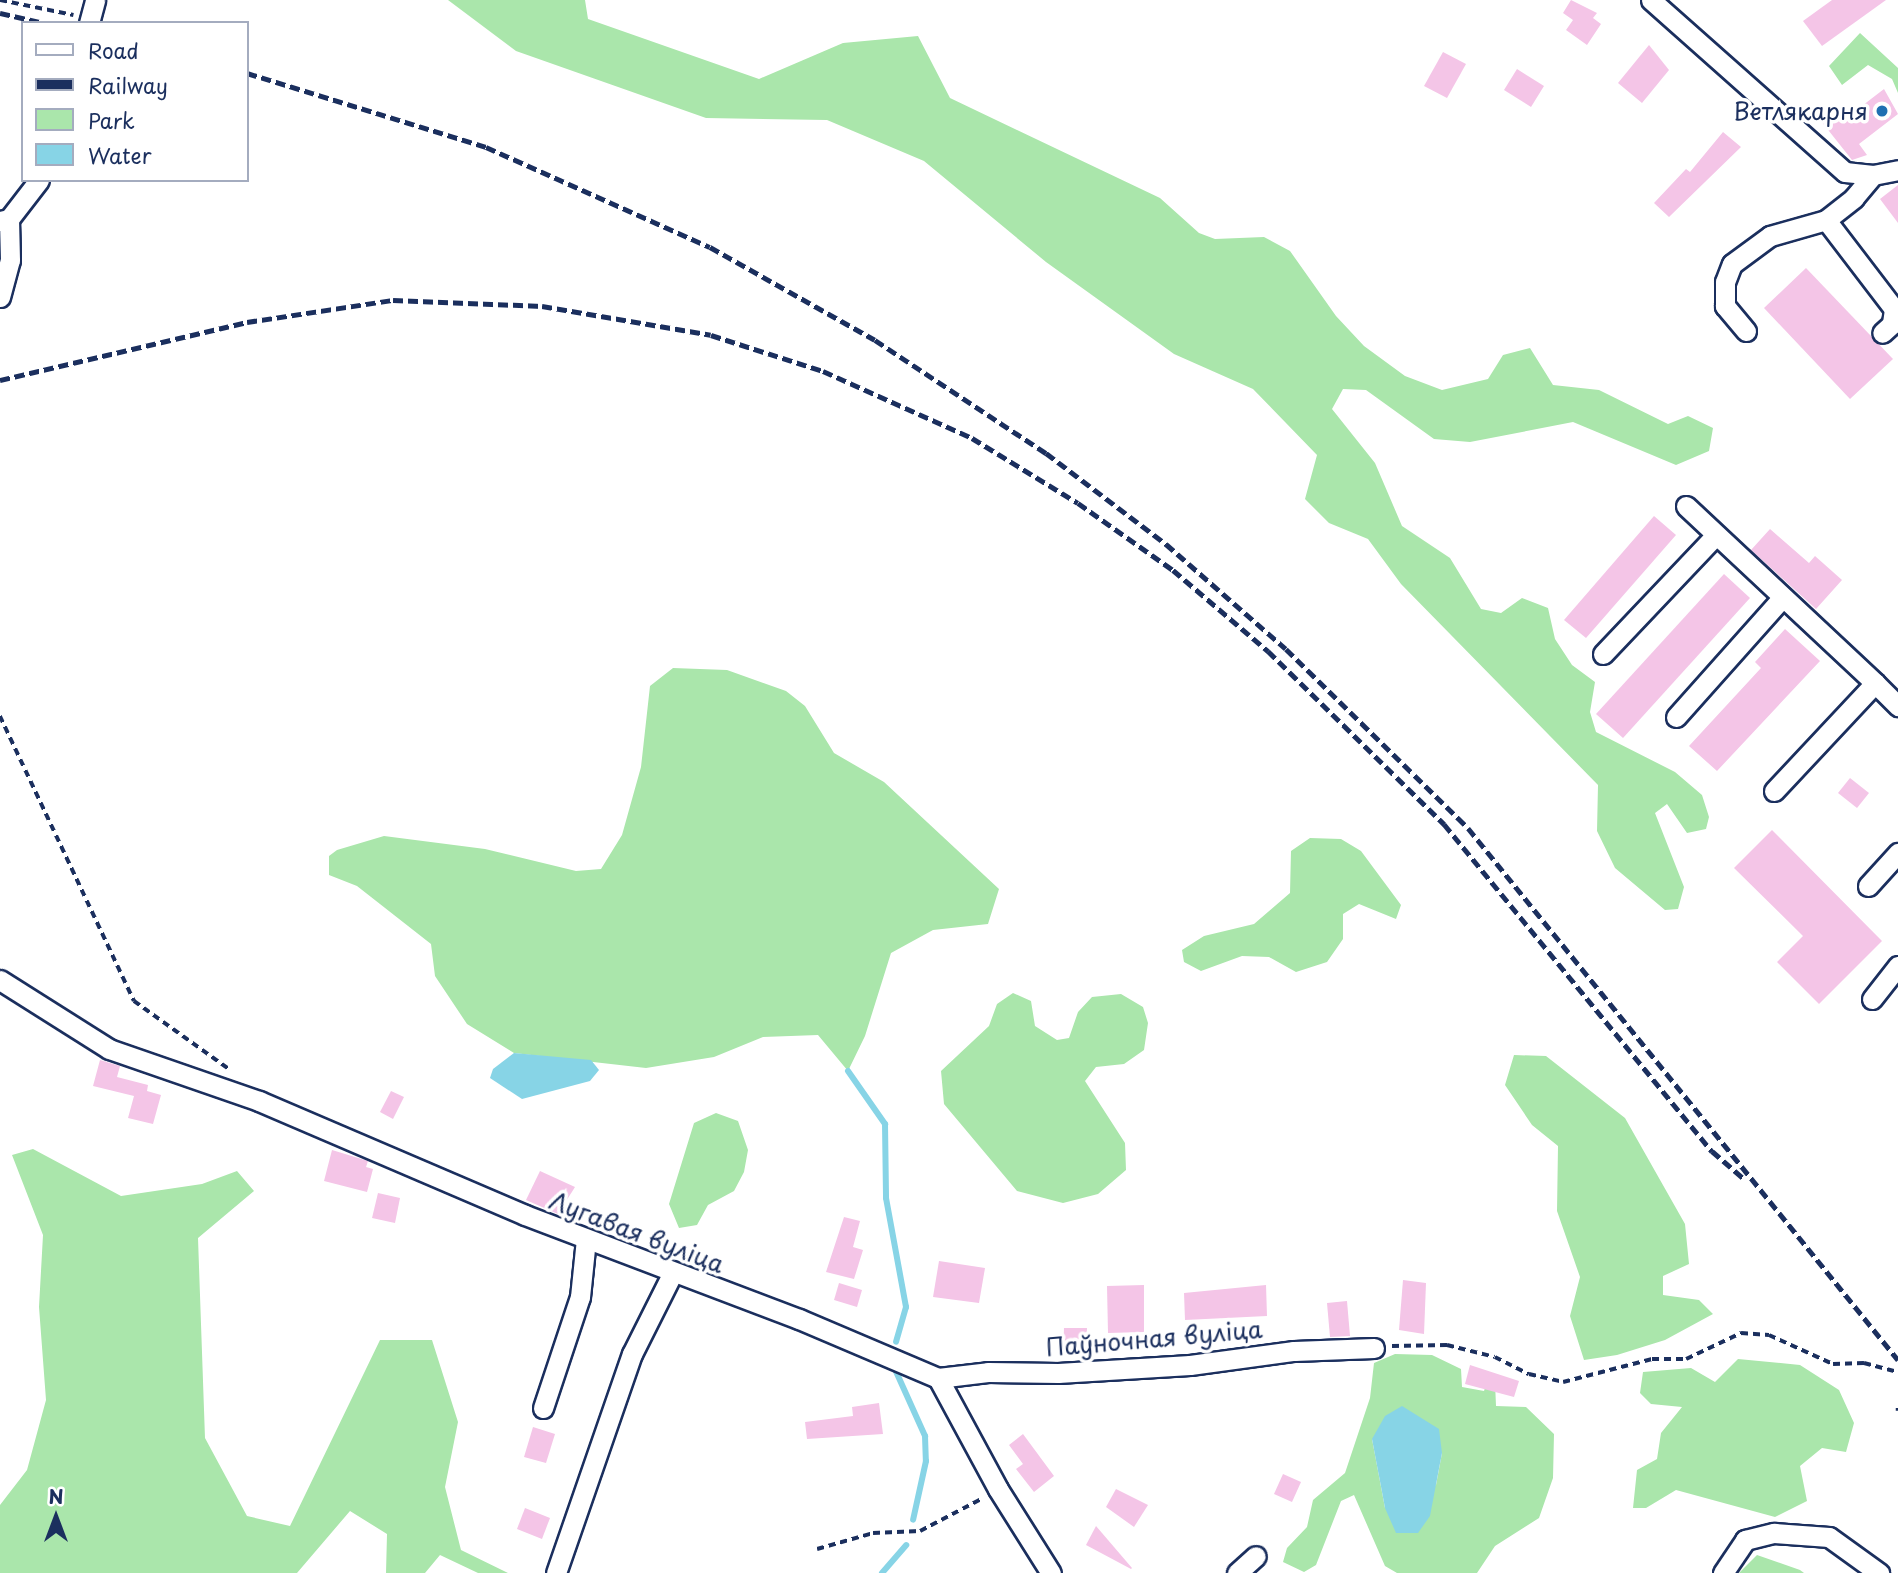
<!DOCTYPE html>
<html>
<head>
<meta charset="utf-8">
<style>
	body { margin:0 }
	#map { position:relative; width:1898px; height:1573px; overflow:hidden; background:#fff; font-family:"Playpen Sans",sans-serif }
	div>[style] { position:absolute }
	[style*='--x'] { left:calc(var(--x)*1px); top:calc(var(--y)*1px); width:calc(var(--w)*1px); rotate:calc(var(--a)*1deg) }
	.green>* { inset:0; background:#aae6ab }
	.water>* { inset:0; background:#87d4e6 }
	.stream>* { height:6px; margin:-3px; padding:0 3px; transform-origin:3px; border-radius:3px; background:#87d4e6 }
	.building>* { inset:0; background:#f4c5e7 }
	.path>* { height:3.5px; margin-top:-1.75px; transform-origin:0; background:repeating-linear-gradient(90deg,#1b2f5e 0 7px,transparent 0 12px) }
	.roads { filter:drop-shadow(2px 0 #1b2f5e) drop-shadow(-2px 0 #1b2f5e) drop-shadow(0 2px #1b2f5e) drop-shadow(0 -2px #1b2f5e) }
	.minor>* { height:19px; margin:-9.5px; padding:0 9.5px; transform-origin:9.5px; border-radius:9.5px; background:#fff }
	.rail>* { height:5px; margin-top:-2.5px; transform-origin:0; background:repeating-linear-gradient(90deg,#1b2f5e 0 10px,transparent 0 15px) }
	.dots>* { width:19px; height:19px; translate:-50% -50%; box-sizing:border-box; border:4px solid #fff; border-radius:50% }
	span { translate:-50% -50%; white-space:nowrap; text-align:center; line-height:1.15; -webkit-text-stroke:7px #fff; paint-order:stroke }
	.poi-label { font-size:24px; color:#1b2f5e }
	.right { translate:-100% -50%; text-align:right }
	.street-label { font-size:24px; color:#1b2f5e }
	.legend { position:absolute; left:21px; top:21px; width:228px; height:161px; box-sizing:border-box; background:#fff; border:2px solid #a4acbf; margin:0; padding:9px 12px; list-style:none; font-size:21px; color:#1b2f5e }
	.legend li { display:flex; align-items:center; gap:14px; height:35px }
	.legend b { width:35px; border:2px solid #a4acbf }
	.north { position:absolute; left:21px; top:1482px; width:70px; height:70px; -webkit-text-stroke:5px #fff; paint-order:stroke; rotate:0deg; font-size:19px; font-weight:700; line-height:28px; text-align:center; color:#1b2f5e }
	.north::after { content:''; display:block; margin:auto; width:24px; height:32px; background:#1b2f5e; clip-path:polygon(50% 0,100% 100%,50% 72%,0 100%) }
</style>
</head>
<body>
<div id="map">
	<div class="green">
		<div style="clip-path:polygon(448px 0,585px 0,588px 19px,759px 79px,843px 43px,918px 36px,950px 98px,1160px 198px,1199px 233px,1215px 239px,1264px 237px,1290px 251px,1336px 316px,1364px 346px,1405px 376px,1442px 390px,1488px 379px,1503px 355px,1530px 348px,1553px 385px,1599px 390px,1668px 424px,1688px 416px,1713px 428px,1709px 451px,1676px 465px,1573px 422px,1470px 442px,1434px 439px,1366px 390px,1343px 389px,1332px 409px,1375px 463px,1402px 526px,1450px 558px,1481px 609px,1501px 613px,1522px 598px,1548px 608px,1555px 639px,1572px 665px,1595px 682px,1590px 712px,1596px 732px,1675px 772px,1702px 795px,1709px 817px,1706px 829px,1687px 833px,1667px 804px,1655px 813px,1684px 887px,1678px 909px,1665px 910px,1615px 868px,1597px 831px,1598px 785px,1401px 584px,1368px 539px,1329px 523px,1305px 499px,1317px 455px,1253px 389px,1174px 354px,1046px 262px,924px 161px,827px 120px,706px 118px,516px 51px)"></div>
		<div style="clip-path:polygon(1860px 33px,1898px 68px,1898px 93px,1892px 79px,1868px 65px,1842px 85px,1829px 66px)"></div>
		<div style="clip-path:polygon(673px 668px,727px 670px,786px 691px,805px 706px,834px 753px,884px 782px,999px 889px,988px 924px,933px 930px,891px 953px,865px 1036px,848px 1071px,818px 1035px,763px 1037px,714px 1057px,646px 1068px,514px 1053px,467px 1024px,435px 976px,431px 944px,357px 886px,329px 875px,329px 856px,337px 850px,384px 836px,485px 849px,576px 871px,601px 869px,622px 835px,641px 767px,650px 686px)"></div>
		<div style="clip-path:polygon(1310px 838px,1341px 839px,1361px 851px,1401px 905px,1396px 919px,1359px 904px,1343px 914px,1343px 939px,1327px 962px,1296px 972px,1269px 957px,1242px 956px,1201px 971px,1184px 962px,1182px 950px,1204px 936px,1254px 924px,1290px 893px,1291px 851px)"></div>
		<div style="clip-path:polygon(1013px 993px,1031px 1001px,1035px 1026px,1057px 1040px,1069px 1038px,1078px 1012px,1092px 997px,1121px 994px,1143px 1007px,1148px 1023px,1144px 1050px,1124px 1064px,1096px 1067px,1085px 1081px,1125px 1143px,1126px 1170px,1098px 1194px,1063px 1203px,1017px 1191px,944px 1104px,941px 1071px,989px 1026px,997px 1004px)"></div>
		<div style="clip-path:polygon(1514px 1055px,1546px 1056px,1625px 1118px,1685px 1224px,1689px 1264px,1663px 1276px,1663px 1295px,1699px 1300px,1713px 1314px,1665px 1340px,1617px 1355px,1584px 1360px,1570px 1316px,1580px 1277px,1557px 1211px,1558px 1146px,1532px 1125px,1505px 1085px)"></div>
		<div style="clip-path:polygon(716px 1113px,738px 1121px,748px 1150px,744px 1172px,734px 1191px,708px 1205px,697px 1225px,679px 1228px,669px 1204px,694px 1123px)"></div>
		<div style="clip-path:polygon(33px 1149px,121px 1196px,202px 1184px,237px 1171px,254px 1191px,198px 1238px,205px 1438px,247px 1516px,290px 1526px,380px 1340px,432px 1340px,458px 1422px,445px 1487px,461px 1550px,508px 1573px,478px 1573px,440px 1555px,425px 1573px,386px 1573px,387px 1534px,350px 1511px,297px 1573px,0 1573px,0 1505px,27px 1470px,46px 1400px,39px 1307px,43px 1235px,12px 1155px)"></div>
		<div style="clip-path:polygon(evenodd,1395px 1354px,1432px 1355px,1461px 1369px,1462px 1387px,1484px 1391px,1487px 1382px,1495px 1382px,1496px 1406px,1526px 1407px,1554px 1434px,1553px 1478px,1539px 1518px,1495px 1546px,1477px 1573px,1397px 1573px,1385px 1566px,1354px 1495px,1341px 1501px,1316px 1565px,1304px 1572px,1283px 1562px,1287px 1548px,1307px 1527px,1313px 1500px,1345px 1473px,1370px 1398px,1374px 1363px,1395px 1354px,1372px 1439px,1442px 1453px,1436px 1485px,1385px 1508px,1372px 1439px)"></div>
		<div style="clip-path:polygon(1738px 1359px,1800px 1365px,1839px 1390px,1854px 1423px,1846px 1452px,1822px 1448px,1800px 1466px,1807px 1501px,1775px 1517px,1676px 1490px,1646px 1508px,1633px 1508px,1637px 1470px,1657px 1459px,1661px 1433px,1682px 1407px,1651px 1404px,1640px 1393px,1643px 1372px,1691px 1368px,1715px 1382px)"></div>
		<div style="clip-path:polygon(1757px 1555px,1800px 1570px,1804px 1573px,1739px 1573px)"></div>
	</div>
	<div class="water">
		<div style="clip-path:polygon(514px 1053px,591px 1060px,599px 1070px,590px 1081px,522px 1099px,490px 1078px,493px 1069px)"></div>
		<div style="clip-path:polygon(1402px 1406px,1439px 1429px,1442px 1453px,1430px 1516px,1418px 1533px,1396px 1533px,1385px 1508px,1372px 1439px,1385px 1416px)"></div>
	</div>
	<div class="stream">
		<div style="--x:848;--y:1071;--w:65;--a:55.1"></div>
		<div style="--x:885;--y:1124;--w:74;--a:89.2"></div>
		<div style="--x:886;--y:1198;--w:111;--a:79.6"></div>
		<div style="--x:906;--y:1307;--w:36;--a:106"></div>
		<div style="--x:894;--y:1367;--w:76;--a:65.8"></div>
		<div style="--x:925;--y:1436;--w:25;--a:88"></div>
		<div style="--x:926;--y:1461;--w:60;--a:102.4"></div>
		<div style="--x:882;--y:1573;--w:37;--a:-49"></div>
	</div>
	<div class="building">
		<div style="clip-path:polygon(1571px 0,1597px 13px,1593px 18px,1601px 24px,1587px 45px,1566px 30px,1573px 20px,1563px 13px)"></div>
		<div style="clip-path:polygon(1832px 0,1886px 0,1822px 46px,1803px 21px)"></div>
		<div style="clip-path:polygon(1649px 45px,1669px 70px,1642px 103px,1618px 83px)"></div>
		<div style="clip-path:polygon(1443px 52px,1466px 64px,1447px 98px,1424px 86px)"></div>
		<div style="clip-path:polygon(1517px 69px,1544px 86px,1531px 107px,1504px 90px)"></div>
		<div style="clip-path:polygon(1884px 89px,1898px 114px,1859px 144px,1867px 155px,1852px 160px,1821px 121px,1833px 111px,1841px 122px)"></div>
		<div style="clip-path:polygon(1723px 132px,1741px 147px,1669px 217px,1654px 203px,1686px 169px,1690px 172px)"></div>
		<div style="clip-path:polygon(1898px 185px,1898px 223px,1880px 199px)"></div>
		<div style="clip-path:polygon(1806px 268px,1893px 359px,1850px 399px,1764px 308px)"></div>
		<div style="clip-path:polygon(1654px 516px,1676px 535px,1586px 638px,1564px 620px)"></div>
		<div style="clip-path:polygon(1770px 529px,1809px 563px,1815px 556px,1842px 580px,1816px 609px,1751px 550px)"></div>
		<div style="clip-path:polygon(1724px 574px,1750px 598px,1623px 738px,1596px 714px)"></div>
		<div style="clip-path:polygon(1785px 629px,1820px 661px,1717px 771px,1689px 746px,1761px 668px,1755px 662px)"></div>
		<div style="clip-path:polygon(1850px 778px,1869px 793px,1857px 808px,1838px 793px)"></div>
		<div style="clip-path:polygon(1772px 830px,1882px 941px,1819px 1004px,1777px 962px,1803px 936px,1734px 868px)"></div>
		<div style="clip-path:polygon(100px 1060px,120px 1066px,117px 1077px,148px 1085px,147px 1091px,161px 1095px,153px 1124px,128px 1118px,134px 1096px,93px 1086px)"></div>
		<div style="clip-path:polygon(391px 1091px,404px 1097px,393px 1119px,380px 1112px)"></div>
		<div style="clip-path:polygon(332px 1150px,368px 1161px,366px 1167px,373px 1169px,367px 1192px,324px 1181px)"></div>
		<div style="clip-path:polygon(540px 1171px,575px 1187px,558px 1214px,526px 1200px)"></div>
		<div style="clip-path:polygon(378px 1193px,400px 1198px,395px 1223px,372px 1218px)"></div>
		<div style="clip-path:polygon(844px 1217px,860px 1221px,853px 1247px,863px 1250px,854px 1279px,826px 1272px)"></div>
		<div style="clip-path:polygon(939px 1261px,985px 1268px,979px 1303px,933px 1297px)"></div>
		<div style="clip-path:polygon(1403px 1280px,1426px 1283px,1424px 1334px,1399px 1330px)"></div>
		<div style="clip-path:polygon(839px 1283px,862px 1290px,857px 1307px,834px 1300px)"></div>
		<div style="clip-path:polygon(1144px 1285px,1144px 1332px,1108px 1333px,1107px 1286px)"></div>
		<div style="clip-path:polygon(1266px 1285px,1267px 1316px,1185px 1320px,1184px 1293px)"></div>
		<div style="clip-path:polygon(1347px 1301px,1350px 1336px,1330px 1337px,1327px 1303px)"></div>
		<div style="clip-path:polygon(1064px 1328px,1087px 1328px,1086px 1354px,1063px 1354px)"></div>
		<div style="clip-path:polygon(1470px 1365px,1519px 1381px,1514px 1397px,1465px 1384px)"></div>
		<div style="clip-path:polygon(879px 1403px,883px 1434px,807px 1439px,805px 1422px,853px 1416px,852px 1407px)"></div>
		<div style="clip-path:polygon(533px 1427px,555px 1434px,546px 1463px,524px 1457px)"></div>
		<div style="clip-path:polygon(1023px 1434px,1054px 1476px,1034px 1492px,1016px 1469px,1023px 1464px,1009px 1445px)"></div>
		<div style="clip-path:polygon(1283px 1474px,1301px 1482px,1292px 1502px,1274px 1494px)"></div>
		<div style="clip-path:polygon(1116px 1489px,1148px 1505px,1134px 1527px,1106px 1507px)"></div>
		<div style="clip-path:polygon(525px 1508px,550px 1518px,542px 1539px,517px 1529px)"></div>
		<div style="clip-path:polygon(1096px 1526px,1132px 1568px,1131px 1569px,1086px 1545px)"></div>
	</div>
	<div class="path">
		<div style="--x:0;--y:0;--w:75;--a:11.6"></div>
		<div style="--x:0;--y:716;--w:315;--a:64.8"></div>
		<div style="--x:134;--y:1001;--w:117;--a:35.6"></div>
		<div style="--x:1392;--y:1346;--w:55;--a:-1"></div>
		<div style="--x:1447;--y:1345;--w:49;--a:14"></div>
		<div style="--x:1495;--y:1357;--w:38;--a:27"></div>
		<div style="--x:1529;--y:1374;--w:35;--a:13"></div>
		<div style="--x:1563;--y:1382;--w:92;--a:-14.5"></div>
		<div style="--x:1652;--y:1359;--w:34;--a:0"></div>
		<div style="--x:1686;--y:1359;--w:61;--a:-25.3"></div>
		<div style="--x:1741;--y:1333;--w:28;--a:4"></div>
		<div style="--x:1769;--y:1335;--w:70;--a:24.4"></div>
		<div style="--x:1833;--y:1364;--w:31;--a:-2"></div>
		<div style="--x:1864;--y:1363;--w:35;--a:15"></div>
		<div style="--x:1898;--y:1408;--w:3;--a:90"></div>
		<div style="--x:817;--y:1549;--w:58;--a:-15.9"></div>
		<div style="--x:873;--y:1533;--w:47;--a:-2.4"></div>
		<div style="--x:920;--y:1531;--w:69;--a:-27.7"></div>
	</div>
	<div class="roads">
		<div class="minor">
			<div style="--x:1651;--y:0;--w:259;--a:41.6"></div>
			<div style="--x:1845;--y:172;--w:28;--a:6"></div>
			<div style="--x:1873;--y:175;--w:25;--a:-11"></div>
			<div style="--x:89;--y:23;--w:24;--a:-75"></div>
			<div style="--x:1873;--y:175;--w:30;--a:130"></div>
			<div style="--x:1854;--y:198;--w:36;--a:142"></div>
			<div style="--x:1826;--y:220;--w:112;--a:52.6"></div>
			<div style="--x:1894;--y:309;--w:15;--a:98"></div>
			<div style="--x:1892;--y:324;--w:13;--a:138"></div>
			<div style="--x:0;--y:221;--w:9;--a:-13"></div>
			<div style="--x:9;--y:219;--w:49;--a:-52.4"></div>
			<div style="--x:0;--y:297;--w:38;--a:-75"></div>
			<div style="--x:10;--y:260;--w:41;--a:-91.4"></div>
			<div style="--x:1746;--y:331;--w:33;--a:-130"></div>
			<div style="--x:1725;--y:306;--w:24;--a:-90"></div>
			<div style="--x:1725;--y:282;--w:19;--a:-69"></div>
			<div style="--x:1732;--y:264;--w:47;--a:-36.4"></div>
			<div style="--x:1770;--y:236;--w:58;--a:-15.9"></div>
			<div style="--x:1686;--y:506;--w:259;--a:43.1"></div>
			<div style="--x:1603;--y:654;--w:164;--a:-46.5"></div>
			<div style="--x:1676;--y:717;--w:158;--a:-48.3"></div>
			<div style="--x:1774;--y:791;--w:148;--a:-46.9"></div>
			<div style="--x:1875;--y:683;--w:33;--a:45"></div>
			<div style="--x:1868;--y:886;--w:45;--a:-47.7"></div>
			<div style="--x:0;--y:980;--w:129;--a:32.3"></div>
			<div style="--x:109;--y:1049;--w:159;--a:19.1"></div>
			<div style="--x:259;--y:1101;--w:289;--a:23.2"></div>
			<div style="--x:525;--y:1215;--w:293;--a:20.8"></div>
			<div style="--x:799;--y:1319;--w:151;--a:23"></div>
			<div style="--x:938;--y:1378;--w:126;--a:61.6"></div>
			<div style="--x:998;--y:1489;--w:99;--a:57.8"></div>
			<div style="--x:1872;--y:999;--w:42;--a:-51.8"></div>
			<div style="--x:938;--y:1378;--w:50;--a:-6.8"></div>
			<div style="--x:988;--y:1372;--w:70;--a:0.8"></div>
			<div style="--x:1058;--y:1373;--w:132;--a:-3.5"></div>
			<div style="--x:1190;--y:1365;--w:105;--a:-7.7"></div>
			<div style="--x:1294;--y:1351;--w:80;--a:-2.1"></div>
			<div style="--x:543;--y:1408;--w:117;--a:-71.6"></div>
			<div style="--x:580;--y:1297;--w:58;--a:-84.1"></div>
			<div style="--x:556;--y:1573;--w:232;--a:-70.9"></div>
			<div style="--x:632;--y:1354;--w:89;--a:-63.4"></div>
			<div style="--x:1237;--y:1573;--w:25;--a:-42"></div>
			<div style="--x:1723;--y:1573;--w:40;--a:-56"></div>
			<div style="--x:1745;--y:1540;--w:30;--a:-14"></div>
			<div style="--x:1774;--y:1533;--w:55;--a:4.2"></div>
			<div style="--x:1829;--y:1537;--w:62;--a:35.8"></div>
		</div>
	</div>
	<div class="rail">
		<div style="--x:0;--y:13;--w:45;--a:12.8"></div>
		<div style="--x:247;--y:73;--w:250;--a:17.2"></div>
		<div style="--x:486;--y:147;--w:245;--a:24.1"></div>
		<div style="--x:710;--y:247;--w:189;--a:29.4"></div>
		<div style="--x:875;--y:340;--w:205;--a:33.5"></div>
		<div style="--x:1046;--y:453;--w:151;--a:37.2"></div>
		<div style="--x:1166;--y:544;--w:159;--a:41.2"></div>
		<div style="--x:1286;--y:649;--w:255;--a:44.5"></div>
		<div style="--x:1468;--y:828;--w:684;--a:51.05"></div>
		<div style="--x:0;--y:380;--w:254;--a:-13.2"></div>
		<div style="--x:247;--y:322;--w:148;--a:-8.6"></div>
		<div style="--x:393;--y:300;--w:149;--a:2.3"></div>
		<div style="--x:542;--y:306;--w:171;--a:9.7"></div>
		<div style="--x:711;--y:335;--w:118;--a:17.8"></div>
		<div style="--x:823;--y:371;--w:163;--a:24.2"></div>
		<div style="--x:972;--y:438;--w:124;--a:31.5"></div>
		<div style="--x:1078;--y:503;--w:116;--a:35.2"></div>
		<div style="--x:1173;--y:570;--w:125;--a:40.5"></div>
		<div style="--x:1268;--y:651;--w:247;--a:44.5"></div>
		<div style="--x:1444;--y:824;--w:423;--a:50.7"></div>
		<div style="--x:1712;--y:1151;--w:41;--a:41.1"></div>
	</div>
	<div class="dots">
		<div style="left:1882px;top:111px;background:#1f6fb2"></div>
	</div>
	<div class="poi-label">
		<span class="right" style="left:1868px;top:111px">Ветлякарня</span>
	</div>
	<div class="street-label">
		<span style="left:637px;top:1232px;rotate:21deg">Лугавая вуліца</span>
		<span style="left:1154px;top:1338px;rotate:-5deg">Паўночная вуліца</span>
	</div>
	<ul class="legend">
	<li><b style="height:9px;background:#fff"></b>Road</li>
	<li><b style="height:9px;background:#1b2f5e"></b>Railway</li>
	<li><b style="height:19px;background:#aae6ab"></b>Park</li>
	<li><b style="height:19px;background:#87d4e6"></b>Water</li>
	</ul>
	<div class="north">N</div>
</div>
</body>
</html>
